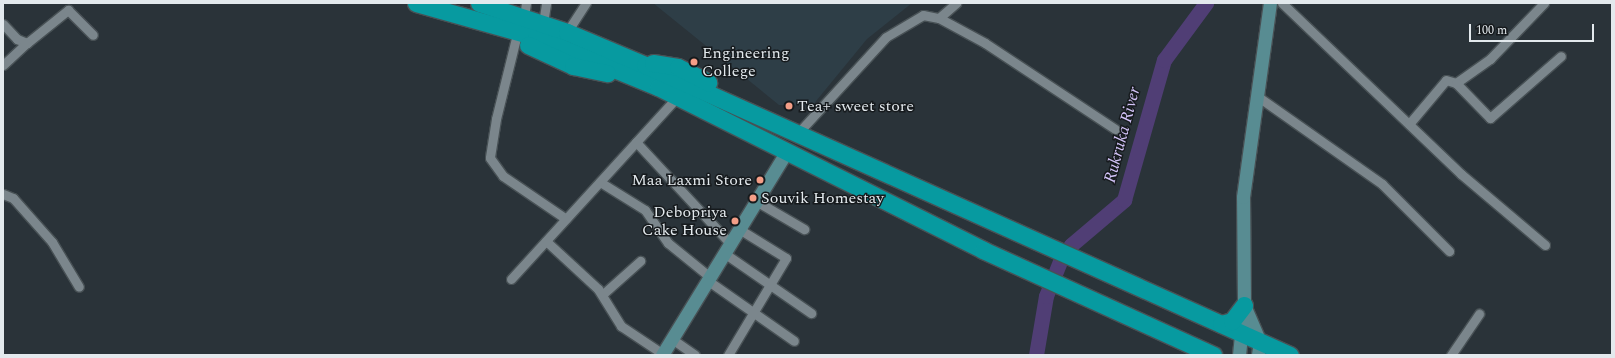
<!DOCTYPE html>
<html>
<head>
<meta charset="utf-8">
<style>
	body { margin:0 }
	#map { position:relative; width:1615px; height:358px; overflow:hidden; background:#2a3339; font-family:Spectral,serif }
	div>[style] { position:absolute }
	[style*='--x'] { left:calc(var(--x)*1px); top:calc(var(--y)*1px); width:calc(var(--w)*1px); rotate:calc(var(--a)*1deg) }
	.built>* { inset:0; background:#2e3e47 }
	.river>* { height:15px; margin:-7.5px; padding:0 7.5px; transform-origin:7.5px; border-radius:7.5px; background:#503e75 }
	.roads { filter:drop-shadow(1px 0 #485155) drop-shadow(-1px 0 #485155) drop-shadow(0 1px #485155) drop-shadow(0 -1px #485155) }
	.street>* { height:9px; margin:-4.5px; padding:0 4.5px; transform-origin:4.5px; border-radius:4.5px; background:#7b868c }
	.secondary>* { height:13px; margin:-6.5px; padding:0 6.5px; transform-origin:6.5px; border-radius:6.5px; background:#588c92 }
	.highway>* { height:17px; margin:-8.5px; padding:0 8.5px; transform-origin:8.5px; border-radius:8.5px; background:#079aa0 }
	.dots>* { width:11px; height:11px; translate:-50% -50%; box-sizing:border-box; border:2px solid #161a1d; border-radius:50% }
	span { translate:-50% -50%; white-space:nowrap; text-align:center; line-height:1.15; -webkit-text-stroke:3px #161a1d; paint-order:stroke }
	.poi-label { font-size:16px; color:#e3e9ed }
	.left { translate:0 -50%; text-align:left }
	.right { translate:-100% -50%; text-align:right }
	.water-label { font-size:17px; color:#d2c3f7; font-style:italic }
	.frame { position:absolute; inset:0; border:4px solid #e3e9ed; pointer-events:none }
	.scale { position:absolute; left:1469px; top:24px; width:125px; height:18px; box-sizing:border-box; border:2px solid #e3e9ed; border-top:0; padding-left:5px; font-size:12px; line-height:14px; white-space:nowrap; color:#e3e9ed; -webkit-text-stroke:3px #161a1d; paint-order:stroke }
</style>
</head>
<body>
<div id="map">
	<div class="built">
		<div style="clip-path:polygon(653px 3px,912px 3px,867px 39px,812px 106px,779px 105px)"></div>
	</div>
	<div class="river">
		<div style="--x:1036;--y:355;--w:60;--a:-80.4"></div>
		<div style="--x:1046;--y:296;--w:40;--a:-68"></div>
		<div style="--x:1061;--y:259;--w:17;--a:-54"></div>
		<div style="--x:1071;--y:245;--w:70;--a:-40.3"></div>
		<div style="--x:1124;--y:200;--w:146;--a:-74.1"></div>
		<div style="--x:1164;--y:60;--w:71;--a:-53.6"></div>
	</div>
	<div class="roads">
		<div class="street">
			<div style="--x:1282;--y:3;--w:248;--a:43.7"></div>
			<div style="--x:1461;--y:174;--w:110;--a:40.2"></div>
			<div style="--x:524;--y:16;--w:13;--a:-81"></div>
			<div style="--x:939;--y:18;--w:52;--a:28.5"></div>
			<div style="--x:985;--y:43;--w:156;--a:33.5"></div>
			<div style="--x:543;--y:23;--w:20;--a:-81"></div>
			<div style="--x:3;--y:24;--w:21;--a:47"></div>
			<div style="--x:17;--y:39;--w:11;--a:22"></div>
			<div style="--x:27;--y:43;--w:53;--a:-38.8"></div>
			<div style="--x:68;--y:10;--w:35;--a:45"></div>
			<div style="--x:567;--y:32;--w:35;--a:-57"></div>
			<div style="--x:516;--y:38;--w:83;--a:103.9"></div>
			<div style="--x:496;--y:119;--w:39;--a:99"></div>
			<div style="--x:490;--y:158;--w:22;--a:54"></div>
			<div style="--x:503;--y:176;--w:76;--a:34.3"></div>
			<div style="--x:3;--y:65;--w:33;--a:-43"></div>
			<div style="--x:1456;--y:83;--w:42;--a:-35.2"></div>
			<div style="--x:1490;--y:59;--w:78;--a:-46"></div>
			<div style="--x:1257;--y:96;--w:153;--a:35.1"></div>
			<div style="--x:1382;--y:184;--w:95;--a:45"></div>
			<div style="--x:1409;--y:124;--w:57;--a:-49.9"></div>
			<div style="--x:1446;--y:80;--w:10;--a:17"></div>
			<div style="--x:1456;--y:83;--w:49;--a:45.8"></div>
			<div style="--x:1490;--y:118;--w:94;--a:-41.1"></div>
			<div style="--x:798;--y:133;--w:130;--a:-47.5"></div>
			<div style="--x:886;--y:37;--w:43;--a:-30.7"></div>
			<div style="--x:923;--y:15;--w:16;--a:11"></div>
			<div style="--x:939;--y:18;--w:23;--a:-41"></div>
			<div style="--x:636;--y:142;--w:138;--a:47.1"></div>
			<div style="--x:600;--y:182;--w:53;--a:31.9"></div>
			<div style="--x:645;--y:210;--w:40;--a:55.1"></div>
			<div style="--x:668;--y:243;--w:54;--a:39"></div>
			<div style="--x:3;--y:194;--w:11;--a:22"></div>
			<div style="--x:13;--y:198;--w:59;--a:48.4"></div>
			<div style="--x:52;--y:242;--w:52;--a:59"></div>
			<div style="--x:756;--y:201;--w:56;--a:30.3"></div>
			<div style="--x:546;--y:241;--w:71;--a:42.7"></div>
			<div style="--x:598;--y:289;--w:44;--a:58.1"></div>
			<div style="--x:621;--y:326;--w:50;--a:33.7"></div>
			<div style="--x:724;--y:253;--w:106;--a:34.6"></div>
			<div style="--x:511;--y:279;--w:248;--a:-47.6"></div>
			<div style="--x:707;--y:280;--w:106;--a:35"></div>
			<div style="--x:603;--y:294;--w:50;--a:-41.7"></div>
			<div style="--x:672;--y:339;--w:28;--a:35"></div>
			<div style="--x:728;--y:355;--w:113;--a:-59.1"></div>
			<div style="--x:786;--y:258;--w:55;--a:-148.3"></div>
			<div style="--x:1451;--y:355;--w:50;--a:-55.7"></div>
		</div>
		<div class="secondary">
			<div style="--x:1244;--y:305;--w:40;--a:66.6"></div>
			<div style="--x:1260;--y:342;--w:13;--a:99"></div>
			<div style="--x:662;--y:355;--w:239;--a:-58.5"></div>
			<div style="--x:1239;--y:355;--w:50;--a:-84.3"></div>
			<div style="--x:1244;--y:305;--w:108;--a:-90.5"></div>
			<div style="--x:1243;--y:197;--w:196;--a:-82.1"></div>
		</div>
		<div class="highway">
			<div style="--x:416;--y:3;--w:125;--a:15.8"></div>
			<div style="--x:536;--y:37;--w:132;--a:22.3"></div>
			<div style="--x:658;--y:87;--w:364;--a:26.6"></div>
			<div style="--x:983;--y:250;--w:253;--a:24.5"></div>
			<div style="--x:479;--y:3;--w:93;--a:18.2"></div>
			<div style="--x:567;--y:32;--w:85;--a:22.9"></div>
			<div style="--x:645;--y:65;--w:707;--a:24.21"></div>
			<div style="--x:528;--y:45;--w:50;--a:25"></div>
			<div style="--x:573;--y:66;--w:35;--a:12"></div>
			<div style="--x:653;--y:63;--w:25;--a:9"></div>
			<div style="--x:678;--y:67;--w:34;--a:27"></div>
			<div style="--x:1221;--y:324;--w:11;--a:-15"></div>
			<div style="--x:1232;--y:321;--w:20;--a:-53"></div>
		</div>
	</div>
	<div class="dots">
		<div style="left:694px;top:62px;background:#f49e87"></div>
		<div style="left:789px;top:106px;background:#f49e87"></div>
		<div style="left:760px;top:180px;background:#f49e87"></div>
		<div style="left:753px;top:198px;background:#f49e87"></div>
		<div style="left:735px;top:221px;background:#f49e87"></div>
	</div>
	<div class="poi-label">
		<span class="left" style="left:702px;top:62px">Engineering<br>College</span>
		<span class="left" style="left:797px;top:106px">Tea+ sweet store</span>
		<span class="right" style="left:752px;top:180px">Maa Laxmi Store</span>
		<span class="left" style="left:761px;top:198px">Souvik Homestay</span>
		<span class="right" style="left:727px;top:221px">Debopriya<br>Cake House</span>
	</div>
	<div class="water-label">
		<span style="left:1123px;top:135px;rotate:-75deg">Rukruka River</span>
	</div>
	<div class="frame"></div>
	<div class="scale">100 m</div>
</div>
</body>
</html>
